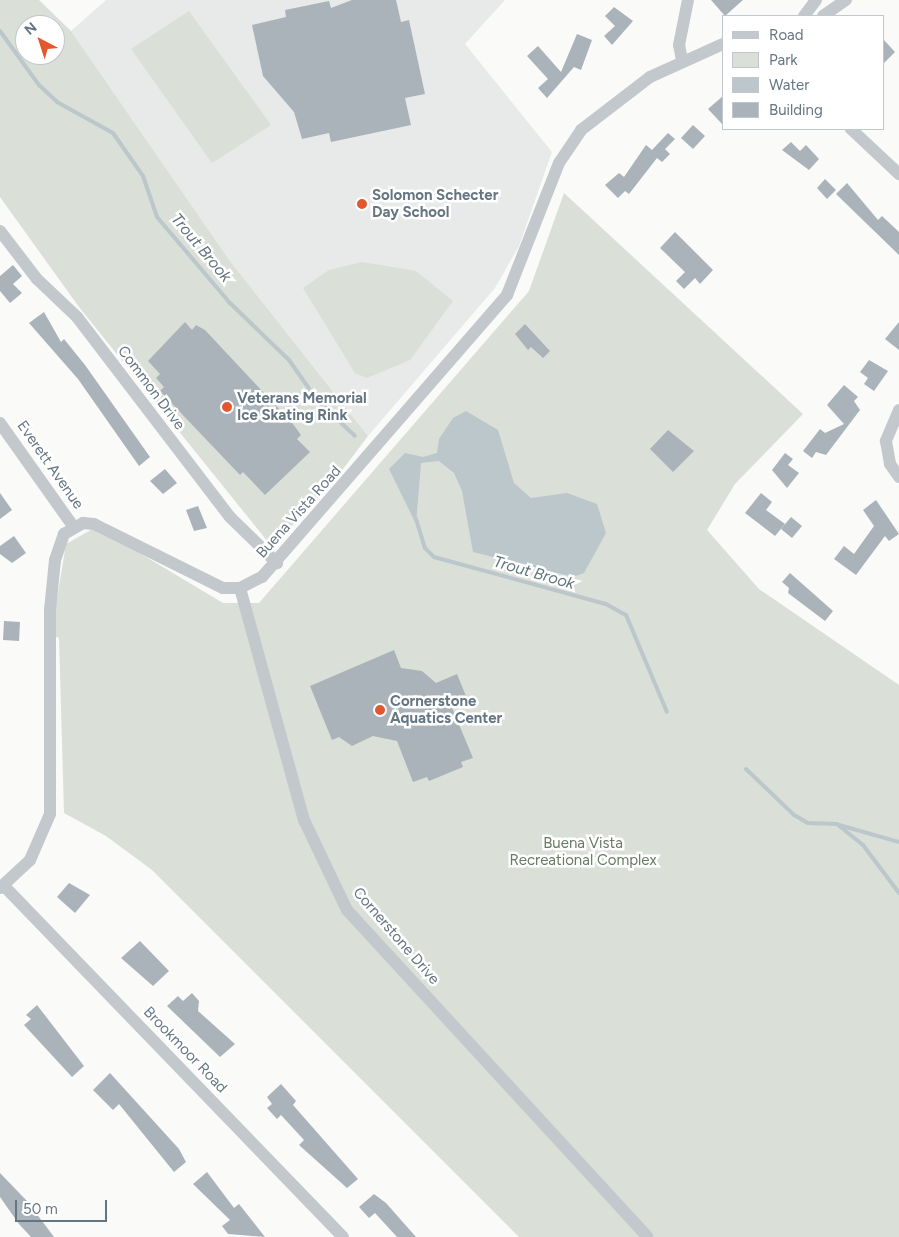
<!DOCTYPE html>
<html>
<head>
<meta charset="utf-8">
<style>
	body { margin:0 }
	#map { position:relative; width:899px; height:1237px; overflow:hidden; background:#fafaf8; font-family:Figtree,sans-serif }
	div>[style] { position:absolute }
	[style*='--x'] { left:calc(var(--x)*1px); top:calc(var(--y)*1px); width:calc(var(--w)*1px); rotate:calc(var(--a)*1deg) }
	.built>* { inset:0; background:#e8e9e9 }
	.green>* { inset:0; background:#dadfd7 }
	.water>* { inset:0; background:#bbc7cb }
	.stream>* { height:4px; margin:-2px; padding:0 2px; transform-origin:2px; border-radius:2px; background:#bbc7cb }
	.building>* { inset:0; background:#aab3b9 }
	.minor>* { height:12px; margin:-6px; padding:0 6px; transform-origin:6px; border-radius:6px; background:#c3c8cc }
	.dots>* { width:14px; height:14px; translate:-50% -50%; box-sizing:border-box; border:2px solid #fff; border-radius:50% }
	span { translate:-50% -50%; white-space:nowrap; text-align:center; line-height:1.15; -webkit-text-stroke:5px #fff; paint-order:stroke }
	.poi-label { font-size:15px; color:#657683; font-weight:700 }
	.left { translate:0 -50%; text-align:left }
	.street-label { font-size:15px; color:#657683 }
	.park-label { font-size:15px; color:#687a64 }
	.water-label { font-size:16px; color:#60757c; font-style:italic }
	.legend { position:absolute; left:722px; top:15px; width:162px; height:115px; box-sizing:border-box; background:#fff; border:1px solid #c1c8cd; margin:0; padding:6px 9px; list-style:none; font-size:15px; color:#657683 }
	.legend li { display:flex; align-items:center; gap:10px; height:25px }
	.legend b { width:25px; border:1px solid #c1c8cd }
	.north { position:absolute; left:15px; top:15px; width:50px; height:50px; box-sizing:border-box; background:#fff; border:1px solid #c1c8cd; border-radius:50%; rotate:320deg; font-size:14px; font-weight:700; line-height:20px; text-align:center; color:#657683 }
	.north::after { content:''; display:block; margin:auto; width:18px; height:22px; background:#e4572e; clip-path:polygon(50% 0,100% 100%,50% 72%,0 100%) }
	.scale { position:absolute; left:15px; top:1200px; width:92px; height:22px; box-sizing:border-box; border:2px solid #657683; border-top:0; padding-left:6px; font-size:15px; line-height:18px; white-space:nowrap; color:#657683; -webkit-text-stroke:4px #fff; paint-order:stroke }
</style>
</head>
<body>
<div id="map">
	<div class="built">
		<div style="clip-path:polygon(106px 0,505px 0,465px 44px,552px 152px,519px 246px,495px 288px,368px 436px,230px 261px,71px 31px)"></div>
	</div>
	<div class="green">
		<div style="clip-path:polygon(evenodd,0 0,39px 0,71px 31px,230px 261px,368px 436px,334px 481px,272px 547px,79px 307px,0 197px,0 0,25px 25px,55px 25px,55px 55px,25px 55px,25px 25px)"></div>
		<div style="clip-path:polygon(189px 11px,271px 125px,212px 163px,131px 49px)"></div>
		<div style="clip-path:polygon(564px 193px,803px 414px,735px 484px,707px 530px,759px 589px,899px 685px,899px 1237px,519px 1237px,152px 870px,106px 836px,64px 813px,59px 638px,51px 635px,66px 544px,96px 527px,223px 603px,259px 603px,529px 291px)"></div>
		<div style="clip-path:polygon(362px 262px,416px 271px,453px 301px,410px 360px,367px 378px,355px 373px,303px 288px,329px 270px)"></div>
	</div>
	<div class="water">
		<div style="clip-path:polygon(466px 411px,498px 430px,514px 483px,531px 498px,567px 493px,597px 504px,606px 533px,584px 573px,573px 577px,473px 552px,462px 491px,454px 473px,439px 461px,421px 463px,416px 524px,389px 469px,405px 453px,423px 457px,437px 453px,439px 439px,453px 418px)"></div>
	</div>
	<div class="stream">
		<div style="--x:0;--y:31;--w:67;--a:54.2"></div>
		<div style="--x:39;--y:85;--w:25;--a:43"></div>
		<div style="--x:57;--y:102;--w:64;--a:29"></div>
		<div style="--x:113;--y:133;--w:52;--a:55.1"></div>
		<div style="--x:143;--y:176;--w:43;--a:71.1"></div>
		<div style="--x:157;--y:217;--w:113;--a:49.7"></div>
		<div style="--x:230;--y:303;--w:82;--a:44"></div>
		<div style="--x:289;--y:360;--w:49;--a:55"></div>
		<div style="--x:317;--y:400;--w:52;--a:43.5"></div>
		<div style="--x:416;--y:519;--w:30;--a:73"></div>
		<div style="--x:425;--y:548;--w:13;--a:45"></div>
		<div style="--x:434;--y:557;--w:178;--a:15.3"></div>
		<div style="--x:606;--y:604;--w:23;--a:29"></div>
		<div style="--x:626;--y:615;--w:105;--a:67.1"></div>
		<div style="--x:746;--y:769;--w:66;--a:43.8"></div>
		<div style="--x:794;--y:815;--w:16;--a:30"></div>
		<div style="--x:808;--y:823;--w:29;--a:2"></div>
		<div style="--x:837;--y:824;--w:33;--a:39"></div>
		<div style="--x:863;--y:845;--w:60;--a:53.1"></div>
		<div style="--x:839;--y:825;--w:62;--a:15.8"></div>
	</div>
	<div class="building">
		<div style="clip-path:polygon(352px 0,396px 0,401px 22px,409px 20px,425px 94px,405px 98px,411px 125px,331px 142px,329px 133px,302px 139px,294px 112px,263px 76px,252px 25px,286px 17px,285px 10px,329px 1px,331px 8px)"></div>
		<div style="clip-path:polygon(711px 0,743px 0,725px 16px)"></div>
		<div style="clip-path:polygon(614px 7px,633px 21px,612px 45px,604px 36px,615px 26px,605px 16px)"></div>
		<div style="clip-path:polygon(577px 34px,592px 40px,581px 70px,574px 67px,547px 98px,538px 88px,548px 79px,527px 56px,538px 46px,561px 72px)"></div>
		<div style="clip-path:polygon(883px 39px,895px 52px,883px 64px)"></div>
		<div style="clip-path:polygon(723px 96px,723px 125px,708px 109px)"></div>
		<div style="clip-path:polygon(693px 125px,705px 136px,693px 149px,681px 138px)"></div>
		<div style="clip-path:polygon(668px 133px,675px 139px,665px 149px,670px 154px,662px 162px,657px 158px,629px 194px,625px 191px,618px 198px,605px 185px,619px 173px,624px 177px,646px 145px,652px 150px)"></div>
		<div style="clip-path:polygon(791px 142px,800px 151px,806px 145px,819px 159px,809px 170px,782px 150px)"></div>
		<div style="clip-path:polygon(825px 179px,836px 190px,827px 199px,817px 188px)"></div>
		<div style="clip-path:polygon(847px 183px,878px 220px,882px 216px,899px 232px,899px 255px,836px 194px)"></div>
		<div style="clip-path:polygon(675px 232px,713px 270px,700px 284px,695px 278px,684px 289px,676px 281px,685px 272px,660px 248px)"></div>
		<div style="clip-path:polygon(13px 265px,22px 276px,13px 284px,22px 293px,10px 303px,0 291px,0 276px)"></div>
		<div style="clip-path:polygon(44px 312px,61px 342px,64px 339px,85px 365px,150px 457px,139px 466px,78px 379px,29px 323px)"></div>
		<div style="clip-path:polygon(185px 322px,192px 330px,196px 325px,205px 330px,293px 424px,301px 435px,297px 439px,310px 452px,265px 495px,243px 472px,240px 475px,160px 391px,164px 387px,156px 378px,160px 374px,148px 361px)"></div>
		<div style="clip-path:polygon(899px 322px,899px 350px,885px 339px)"></div>
		<div style="clip-path:polygon(525px 324px,550px 351px,543px 358px,531px 347px,528px 350px,515px 334px)"></div>
		<div style="clip-path:polygon(869px 360px,888px 371px,874px 391px,864px 384px,868px 378px,860px 372px)"></div>
		<div style="clip-path:polygon(844px 385px,858px 397px,854px 401px,860px 410px,826px 455px,816px 452px,812px 458px,803px 451px,820px 429px,825px 433px,844px 424px,827px 405px)"></div>
		<div style="clip-path:polygon(668px 430px,694px 451px,673px 472px,650px 449px)"></div>
		<div style="clip-path:polygon(785px 453px,793px 459px,788px 465px,799px 473px,787px 488px,772px 470px)"></div>
		<div style="clip-path:polygon(165px 469px,177px 483px,163px 494px,150px 481px)"></div>
		<div style="clip-path:polygon(0 493px,12px 510px,0 519px)"></div>
		<div style="clip-path:polygon(761px 493px,772px 502px,766px 510px,785px 524px,775px 536px,745px 513px)"></div>
		<div style="clip-path:polygon(876px 500px,899px 534px,889px 541px,885px 536px,856px 575px,834px 559px,844px 546px,854px 554px,874px 526px,863px 510px)"></div>
		<div style="clip-path:polygon(198px 506px,207px 528px,194px 531px,186px 510px)"></div>
		<div style="clip-path:polygon(791px 517px,802px 526px,792px 538px,781px 529px)"></div>
		<div style="clip-path:polygon(14px 536px,26px 553px,12px 563px,0 554px,0 546px)"></div>
		<div style="clip-path:polygon(790px 573px,833px 611px,825px 621px,788px 593px,789px 588px,782px 582px)"></div>
		<div style="clip-path:polygon(4px 621px,20px 622px,19px 641px,3px 640px)"></div>
		<div style="clip-path:polygon(394px 650px,401px 668px,422px 671px,436px 683px,457px 674px,466px 696px,450px 703px,473px 758px,461px 762px,463px 767px,429px 781px,427px 777px,413px 782px,397px 741px,373px 736px,352px 746px,339px 737px,332px 740px,310px 686px)"></div>
		<div style="clip-path:polygon(69px 883px,90px 895px,75px 913px,57px 897px)"></div>
		<div style="clip-path:polygon(140px 941px,169px 971px,153px 986px,121px 958px)"></div>
		<div style="clip-path:polygon(192px 993px,199px 1001px,198px 1011px,235px 1044px,220px 1057px,167px 1006px,178px 996px,183px 1001px)"></div>
		<div style="clip-path:polygon(37px 1005px,84px 1066px,72px 1077px,24px 1025px,31px 1019px,26px 1015px)"></div>
		<div style="clip-path:polygon(110px 1073px,179px 1149px,186px 1162px,174px 1172px,119px 1104px,113px 1110px,93px 1090px)"></div>
		<div style="clip-path:polygon(281px 1084px,296px 1101px,293px 1105px,358px 1179px,347px 1188px,299px 1145px,304px 1140px,281px 1115px,277px 1119px,267px 1108px,272px 1104px,267px 1097px)"></div>
		<div style="clip-path:polygon(207px 1172px,234px 1208px,239px 1204px,265px 1237px,228px 1234px,222px 1226px,230px 1220px,193px 1184px)"></div>
		<div style="clip-path:polygon(0 1173px,27px 1201px,54px 1237px,31px 1237px,19px 1224px,0 1197px)"></div>
		<div style="clip-path:polygon(374px 1194px,386px 1203px,416px 1237px,397px 1237px,375px 1213px,369px 1218px,359px 1207px)"></div>
	</div>
	<div class="minor">
		<div style="--x:804;--y:16;--w:20;--a:-53"></div>
		<div style="--x:823;--y:16;--w:28;--a:-35"></div>
		<div style="--x:682;--y:60;--w:15;--a:-101"></div>
		<div style="--x:679;--y:45;--w:46;--a:-78.7"></div>
		<div style="--x:851;--y:129;--w:66;--a:43.2"></div>
		<div style="--x:0;--y:231;--w:61;--a:52.4"></div>
		<div style="--x:37;--y:279;--w:55;--a:43.5"></div>
		<div style="--x:77;--y:317;--w:252;--a:52.6"></div>
		<div style="--x:230;--y:517;--w:66;--a:44.4"></div>
		<div style="--x:899;--y:410;--w:34;--a:113"></div>
		<div style="--x:886;--y:441;--w:23;--a:80"></div>
		<div style="--x:890;--y:464;--w:16;--a:55"></div>
		<div style="--x:0;--y:423;--w:126;--a:54.7"></div>
		<div style="--x:240;--y:588;--w:241;--a:74.6"></div>
		<div style="--x:304;--y:820;--w:100;--a:64.5"></div>
		<div style="--x:347;--y:910;--w:444;--a:47.4"></div>
		<div style="--x:4;--y:886;--w:488;--a:46"></div>
		<div style="--x:0;--y:888;--w:41;--a:-43"></div>
		<div style="--x:30;--y:860;--w:50;--a:-66.5"></div>
		<div style="--x:50;--y:814;--w:204;--a:-90"></div>
		<div style="--x:50;--y:610;--w:50;--a:-84.3"></div>
		<div style="--x:55;--y:560;--w:28;--a:-71"></div>
		<div style="--x:64;--y:534;--w:22;--a:-30"></div>
		<div style="--x:83;--y:523;--w:11;--a:5"></div>
		<div style="--x:94;--y:524;--w:144;--a:26.4"></div>
		<div style="--x:223;--y:588;--w:17;--a:0"></div>
		<div style="--x:240;--y:588;--w:25;--a:-27"></div>
		<div style="--x:262;--y:577;--w:374;--a:-49"></div>
		<div style="--x:507;--y:295;--w:142;--a:-68.5"></div>
		<div style="--x:559;--y:163;--w:40;--a:-56"></div>
		<div style="--x:581;--y:130;--w:87;--a:-37.5"></div>
		<div style="--x:650;--y:77;--w:80;--a:-24.3"></div>
	</div>
	<div class="dots">
		<div style="left:362px;top:204px;background:#e4572e"></div>
		<div style="left:227px;top:407px;background:#e4572e"></div>
		<div style="left:380px;top:710px;background:#e4572e"></div>
	</div>
	<div class="poi-label">
		<span class="left" style="left:372px;top:204px">Solomon Schecter<br>Day School</span>
		<span class="left" style="left:237px;top:407px">Veterans Memorial<br>Ice Skating Rink</span>
		<span class="left" style="left:390px;top:710px">Cornerstone<br>Aquatics Center</span>
	</div>
	<div class="street-label">
		<span style="left:151px;top:388px;rotate:53deg">Common Drive</span>
		<span style="left:50px;top:465px;rotate:55deg">Everett Avenue</span>
		<span style="left:299px;top:512px;rotate:-48deg">Buena Vista Road</span>
		<span style="left:396px;top:936px;rotate:49deg">Cornerstone Drive</span>
		<span style="left:185px;top:1050px;rotate:46deg">Brookmoor Road</span>
	</div>
	<div class="park-label">
		<span style="left:583px;top:852px">Buena Vista<br>Recreational Complex</span>
	</div>
	<div class="water-label">
		<span style="left:201px;top:248px;rotate:50deg">Trout Brook</span>
		<span style="left:534px;top:573px;rotate:16deg">Trout Brook</span>
	</div>
	<ul class="legend">
	<li><b style="height:6px;background:#c3c8cc"></b>Road</li>
	<li><b style="height:14px;background:#dadfd7"></b>Park</li>
	<li><b style="height:14px;background:#bbc7cb"></b>Water</li>
	<li><b style="height:14px;background:#aab3b9"></b>Building</li>
	</ul>
	<div class="north">N</div>
	<div class="scale">50 m</div>
</div>
</body>
</html>
